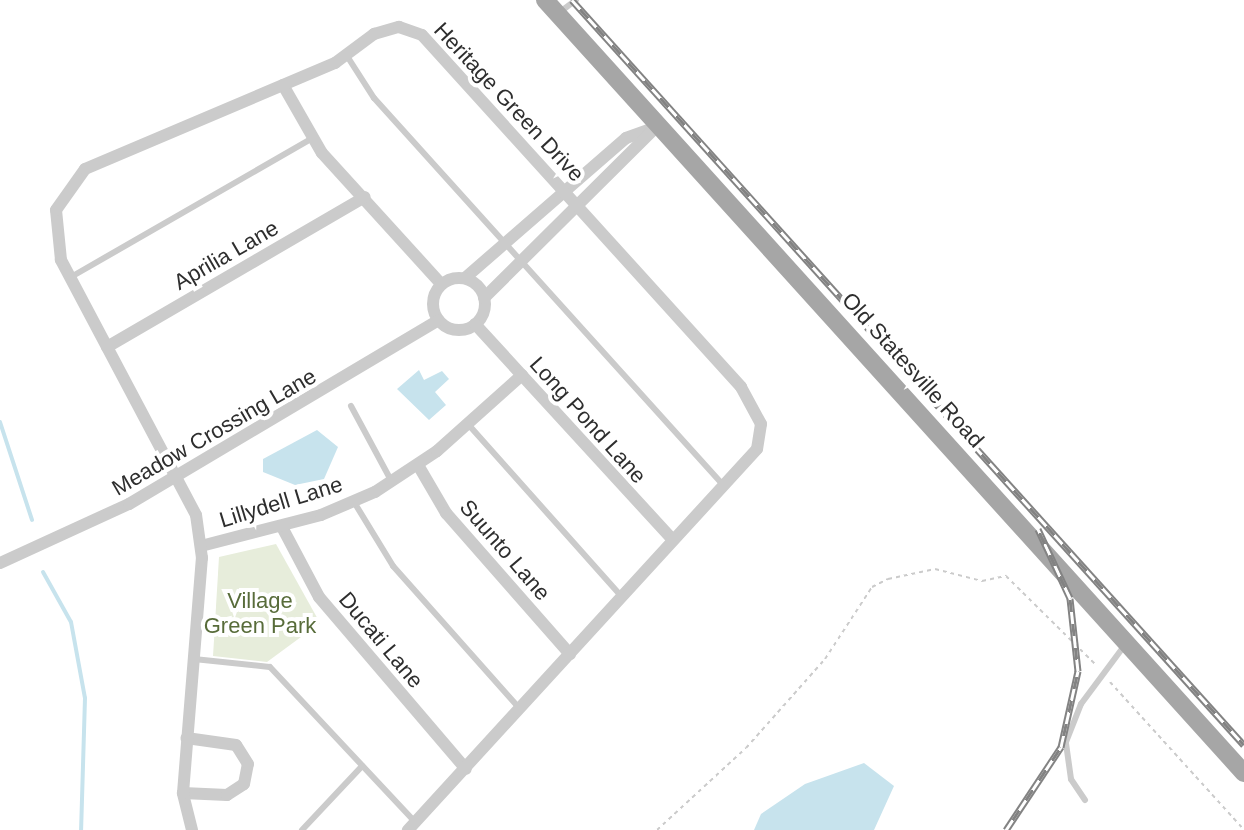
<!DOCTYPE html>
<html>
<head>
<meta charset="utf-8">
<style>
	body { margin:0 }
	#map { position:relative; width:1244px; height:830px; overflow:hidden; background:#fff; font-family:Arial,sans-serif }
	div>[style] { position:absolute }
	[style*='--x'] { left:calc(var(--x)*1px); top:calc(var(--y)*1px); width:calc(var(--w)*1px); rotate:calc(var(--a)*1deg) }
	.green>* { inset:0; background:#e7eddb }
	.water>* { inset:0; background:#c7e3ed }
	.stream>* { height:4px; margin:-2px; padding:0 2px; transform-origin:2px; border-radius:2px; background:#c7e3ed }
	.path>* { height:2px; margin-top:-1px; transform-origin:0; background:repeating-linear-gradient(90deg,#cbcbcb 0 4px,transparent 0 8px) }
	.service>* { height:6px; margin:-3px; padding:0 3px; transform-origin:3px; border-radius:3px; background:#cbcbcb }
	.minor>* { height:12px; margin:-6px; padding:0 6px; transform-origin:6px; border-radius:6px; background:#cbcbcb }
	.minor>.ring { margin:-6px; padding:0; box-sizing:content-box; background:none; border:12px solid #cbcbcb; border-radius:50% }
	.primary>* { height:18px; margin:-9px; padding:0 9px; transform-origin:9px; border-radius:9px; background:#a6a6a6 }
	.rail>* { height:7px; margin-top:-3.5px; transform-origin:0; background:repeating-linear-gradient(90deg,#fff 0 12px,#838383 0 24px); box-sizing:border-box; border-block:2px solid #838383 }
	span { translate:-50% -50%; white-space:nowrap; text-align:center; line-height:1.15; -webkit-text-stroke:8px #fff; paint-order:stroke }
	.street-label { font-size:22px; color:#2e2e2e }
	.park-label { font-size:22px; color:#586c3a }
</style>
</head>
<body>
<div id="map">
	<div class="green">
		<div style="clip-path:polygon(276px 544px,320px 623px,267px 662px,213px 656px,219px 557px)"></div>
	</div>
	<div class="water">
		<div style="clip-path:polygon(419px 370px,424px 380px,442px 371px,449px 379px,435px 392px,446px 405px,429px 420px,397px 389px)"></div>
		<div style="clip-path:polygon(317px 430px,338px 447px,324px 479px,295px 485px,263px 472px,263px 459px)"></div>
		<div style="clip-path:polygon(864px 763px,894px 786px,874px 830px,754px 830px,761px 814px,805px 784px)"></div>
	</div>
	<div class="stream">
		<div style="--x:0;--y:422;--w:103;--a:71.9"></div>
		<div style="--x:43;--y:572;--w:57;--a:60.8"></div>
		<div style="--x:71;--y:622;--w:77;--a:79.6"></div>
		<div style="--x:85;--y:698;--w:132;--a:91.7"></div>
	</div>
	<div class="path">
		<div style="--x:1110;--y:682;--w:200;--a:47.8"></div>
		<div style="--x:657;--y:830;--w:121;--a:-42.7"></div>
		<div style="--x:746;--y:748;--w:119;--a:-48.4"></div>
		<div style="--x:825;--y:659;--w:86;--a:-56.9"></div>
		<div style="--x:872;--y:587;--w:18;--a:-27"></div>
		<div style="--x:888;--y:579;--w:48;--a:-12"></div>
		<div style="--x:935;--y:569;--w:49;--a:14.3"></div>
		<div style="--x:982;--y:581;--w:25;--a:-12"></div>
		<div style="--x:1006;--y:576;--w:127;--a:44.7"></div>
	</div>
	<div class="service">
		<div style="--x:560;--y:12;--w:20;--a:-37"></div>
		<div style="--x:347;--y:56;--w:50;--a:57.3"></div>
		<div style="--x:374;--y:98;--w:523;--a:47.95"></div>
		<div style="--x:71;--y:277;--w:277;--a:-29.9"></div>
		<div style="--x:351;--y:406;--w:86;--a:61.7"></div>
		<div style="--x:467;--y:423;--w:233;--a:48.3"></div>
		<div style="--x:354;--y:502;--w:75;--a:58.6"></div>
		<div style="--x:393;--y:566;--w:191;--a:48.4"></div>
		<div style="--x:194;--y:659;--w:76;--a:6"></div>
		<div style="--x:270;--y:667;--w:212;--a:46.9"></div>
		<div style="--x:1085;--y:800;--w:25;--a:-124"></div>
		<div style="--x:1071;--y:779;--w:37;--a:-98"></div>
		<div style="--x:1066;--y:742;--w:41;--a:-68.5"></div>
		<div style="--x:1081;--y:704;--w:72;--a:-53.4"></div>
		<div style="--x:302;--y:830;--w:88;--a:-46.8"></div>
	</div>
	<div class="minor">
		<div style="--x:283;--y:85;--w:78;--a:60.2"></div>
		<div style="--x:322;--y:153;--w:177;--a:47.7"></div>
		<div style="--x:465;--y:278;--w:213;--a:-41"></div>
		<div style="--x:626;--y:138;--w:32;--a:-20"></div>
		<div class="ring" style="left:433px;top:278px;width:40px;height:40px"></div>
		<div style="--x:484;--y:298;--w:243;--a:-44.8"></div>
		<div style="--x:475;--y:324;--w:293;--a:47.5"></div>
		<div style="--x:107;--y:347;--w:298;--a:-30.2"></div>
		<div style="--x:418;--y:465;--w:56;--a:59.7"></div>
		<div style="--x:446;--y:513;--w:188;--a:48.7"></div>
		<div style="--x:282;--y:527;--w:79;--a:62.1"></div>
		<div style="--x:319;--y:597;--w:226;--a:49.5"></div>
		<div style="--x:201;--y:546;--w:124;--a:-14.5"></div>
		<div style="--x:321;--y:515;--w:59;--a:-23.1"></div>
		<div style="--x:375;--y:492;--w:74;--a:-33.5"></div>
		<div style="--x:437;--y:451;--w:114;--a:-41.8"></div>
		<div style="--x:0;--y:563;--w:142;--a:-24.6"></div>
		<div style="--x:129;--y:504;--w:360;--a:-30.7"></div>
		<div style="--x:183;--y:793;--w:44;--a:2.6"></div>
		<div style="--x:227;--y:795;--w:20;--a:-33"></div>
		<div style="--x:244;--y:784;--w:20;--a:-79"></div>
		<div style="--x:248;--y:764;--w:22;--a:-122"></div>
		<div style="--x:236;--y:745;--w:50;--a:-172"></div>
		<div style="--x:192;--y:830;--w:38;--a:-104"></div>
		<div style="--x:183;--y:793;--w:236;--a:-85.4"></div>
		<div style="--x:202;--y:558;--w:43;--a:-97.9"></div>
		<div style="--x:196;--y:515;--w:289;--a:-117.9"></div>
		<div style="--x:61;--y:260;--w:50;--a:-95.7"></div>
		<div style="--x:56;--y:210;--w:50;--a:-54.7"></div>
		<div style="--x:85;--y:169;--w:272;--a:-23"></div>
		<div style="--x:335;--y:63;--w:49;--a:-36.6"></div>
		<div style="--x:374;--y:34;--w:26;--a:-16"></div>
		<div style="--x:399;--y:27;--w:24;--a:19"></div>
		<div style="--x:422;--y:35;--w:475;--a:47.8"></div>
		<div style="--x:741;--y:387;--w:42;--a:61.6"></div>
		<div style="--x:761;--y:424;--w:25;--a:99"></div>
		<div style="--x:757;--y:449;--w:517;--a:132.49"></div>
	</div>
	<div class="primary">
		<div style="--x:545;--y:0;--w:1042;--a:47.88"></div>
	</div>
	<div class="rail">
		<div style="--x:572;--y:0;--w:1003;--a:47.95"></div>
		<div style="--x:1006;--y:830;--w:100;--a:-56.5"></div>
		<div style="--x:1061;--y:747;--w:78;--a:-77.4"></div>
		<div style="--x:1078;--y:671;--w:73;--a:-96.3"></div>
		<div style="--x:1070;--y:598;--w:76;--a:-114.9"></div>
	</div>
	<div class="street-label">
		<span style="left:509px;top:102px;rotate:47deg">Heritage Green Drive</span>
		<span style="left:226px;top:255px;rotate:-30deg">Aprilia Lane</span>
		<span style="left:913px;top:370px;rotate:48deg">Old Statesville Road</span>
		<span style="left:588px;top:420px;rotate:48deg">Long Pond Lane</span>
		<span style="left:214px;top:432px;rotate:-30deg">Meadow Crossing Lane</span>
		<span style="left:281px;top:502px;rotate:-17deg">Lillydell Lane</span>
		<span style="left:505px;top:550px;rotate:49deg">Suunto Lane</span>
		<span style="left:381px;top:640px;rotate:50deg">Ducati Lane</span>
	</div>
	<div class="park-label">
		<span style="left:260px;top:613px">Village<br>Green Park</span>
	</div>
</div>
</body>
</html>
